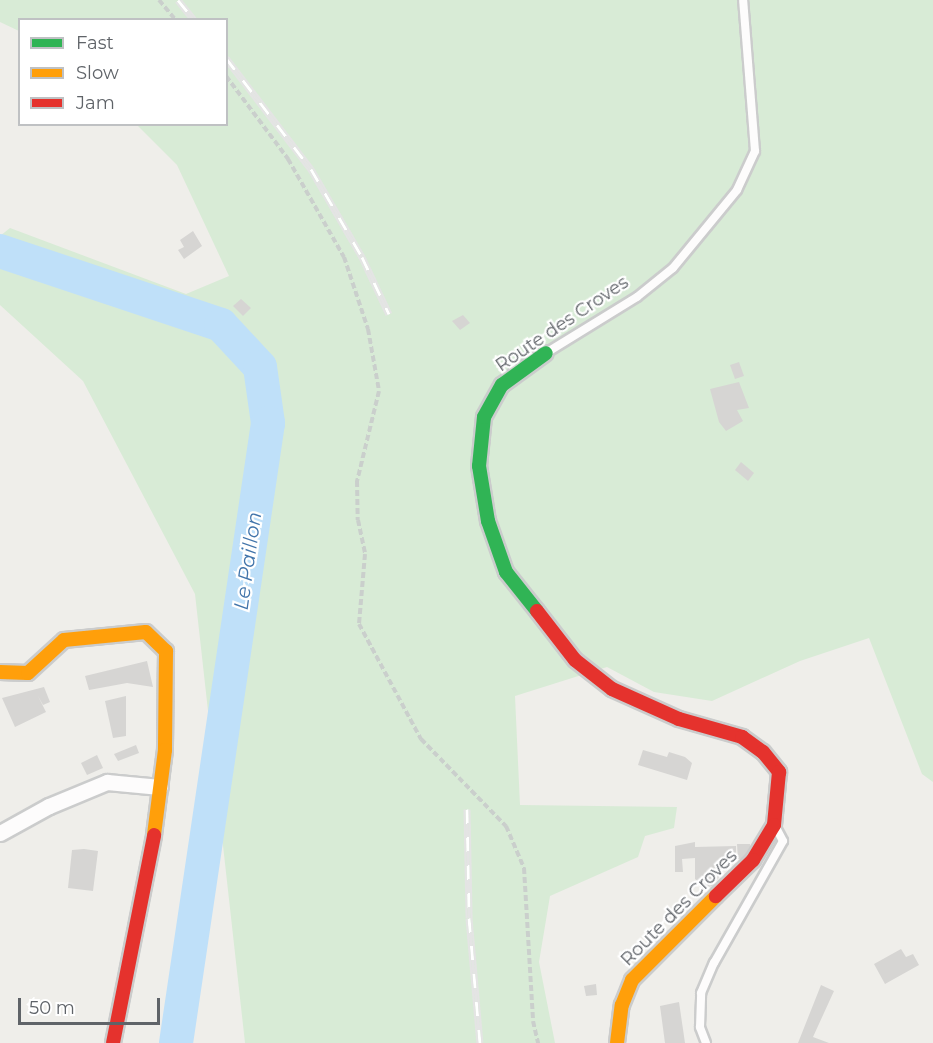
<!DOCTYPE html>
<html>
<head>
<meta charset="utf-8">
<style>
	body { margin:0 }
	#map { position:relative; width:933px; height:1043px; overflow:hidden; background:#efeeea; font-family:Montserrat,sans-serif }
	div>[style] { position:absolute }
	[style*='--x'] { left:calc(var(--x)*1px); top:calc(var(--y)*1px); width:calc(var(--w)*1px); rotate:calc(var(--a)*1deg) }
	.green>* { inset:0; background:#d8ebd6 }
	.river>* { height:34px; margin:-17px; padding:0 17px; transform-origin:17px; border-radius:17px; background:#bfe0f9 }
	.building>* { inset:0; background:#d6d5d3 }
	.path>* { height:4px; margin-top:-2px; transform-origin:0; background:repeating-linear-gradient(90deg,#cacfcc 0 6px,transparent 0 9px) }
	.roads { filter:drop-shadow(2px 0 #cbcccc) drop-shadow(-2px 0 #cbcccc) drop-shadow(0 2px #cbcccc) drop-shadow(0 -2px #cbcccc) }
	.lane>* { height:8px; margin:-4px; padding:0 4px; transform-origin:4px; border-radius:4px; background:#fdfcfc }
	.street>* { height:15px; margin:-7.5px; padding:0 7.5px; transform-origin:7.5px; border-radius:7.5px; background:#fdfcfc }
	.fast>* { height:14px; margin:-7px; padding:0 7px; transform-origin:7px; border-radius:7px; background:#30b455 }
	.slow>* { height:14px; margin:-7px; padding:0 7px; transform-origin:7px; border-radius:7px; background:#ff9f0a }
	.jam>* { height:14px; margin:-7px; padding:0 7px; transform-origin:7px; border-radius:7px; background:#e5322d }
	.rail>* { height:7px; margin-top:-3.5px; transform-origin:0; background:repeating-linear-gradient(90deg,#fff 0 14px,#e4e4e4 0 28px); box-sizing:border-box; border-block:2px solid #e4e4e4 }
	span { translate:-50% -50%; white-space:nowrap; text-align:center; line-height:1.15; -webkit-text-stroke:4.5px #fff; paint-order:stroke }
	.street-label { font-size:18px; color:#5f6368 }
	.water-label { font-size:20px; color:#4174aa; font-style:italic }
	.legend { position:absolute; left:18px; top:18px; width:210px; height:108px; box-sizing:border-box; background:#fff; border:2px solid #bfc1c3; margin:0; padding:8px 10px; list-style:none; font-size:18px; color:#5f6368 }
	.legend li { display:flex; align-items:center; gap:12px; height:30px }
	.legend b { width:30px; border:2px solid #bfc1c3 }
	.scale { position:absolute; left:18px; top:998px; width:142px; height:27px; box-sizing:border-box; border:3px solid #5f6368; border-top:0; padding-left:8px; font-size:18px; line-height:21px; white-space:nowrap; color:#5f6368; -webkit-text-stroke:4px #fff; paint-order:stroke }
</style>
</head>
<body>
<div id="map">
	<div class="green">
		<div style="clip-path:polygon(0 0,933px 0,933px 782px,922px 774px,869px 638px,800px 661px,712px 701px,654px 692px,607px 667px,515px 696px,520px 805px,677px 807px,674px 828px,645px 836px,638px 857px,550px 896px,539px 962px,555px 1043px,245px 1043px,195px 594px,83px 381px,0 305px,0 236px,10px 228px,186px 294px,229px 276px,177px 165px,137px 125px,226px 124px,226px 20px,20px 20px,19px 31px,0 22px)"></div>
	</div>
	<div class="river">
		<div style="--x:0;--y:251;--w:233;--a:18.5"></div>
		<div style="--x:221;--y:325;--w:57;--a:47.1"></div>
		<div style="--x:260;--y:367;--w:57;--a:81.9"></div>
		<div style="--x:268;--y:423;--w:627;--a:98.44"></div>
	</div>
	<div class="building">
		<div style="clip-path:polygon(193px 231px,202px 246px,184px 259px,178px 250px,184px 247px,180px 240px)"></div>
		<div style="clip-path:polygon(241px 299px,251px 308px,243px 316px,233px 306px)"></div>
		<div style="clip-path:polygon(463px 315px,470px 323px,460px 330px,452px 321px)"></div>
		<div style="clip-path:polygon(739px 362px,744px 376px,735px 379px,730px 365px)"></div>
		<div style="clip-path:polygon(739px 382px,749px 408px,737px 410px,743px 421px,726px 431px,719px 422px,710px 389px)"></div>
		<div style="clip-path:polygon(741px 462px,754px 473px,748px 481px,735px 470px)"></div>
		<div style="clip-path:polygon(147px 661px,153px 687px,127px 683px,89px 690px,85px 676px)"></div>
		<div style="clip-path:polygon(44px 687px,50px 702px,43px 705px,38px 696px,46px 712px,15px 727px,2px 698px)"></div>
		<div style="clip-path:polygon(126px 696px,126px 736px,113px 738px,105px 701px)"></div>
		<div style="clip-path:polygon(136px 745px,139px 753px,118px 761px,114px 754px)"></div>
		<div style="clip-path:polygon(643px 750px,667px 757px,669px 752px,685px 757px,692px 763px,687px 780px,638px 765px)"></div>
		<div style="clip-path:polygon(97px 755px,103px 768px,87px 775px,81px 763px)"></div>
		<div style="clip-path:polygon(695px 842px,695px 847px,736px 846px,736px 859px,719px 859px,719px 877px,713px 886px,706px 887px,695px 879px,695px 858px,682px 859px,683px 872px,675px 872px,675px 846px)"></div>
		<div style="clip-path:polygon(737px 844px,750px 844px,750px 858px,738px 859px)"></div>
		<div style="clip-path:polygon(84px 849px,98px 851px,93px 891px,68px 888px,72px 850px)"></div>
		<div style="clip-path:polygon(901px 949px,906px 957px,913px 954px,919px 965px,885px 984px,874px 964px)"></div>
		<div style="clip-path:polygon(596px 984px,597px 995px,586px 996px,584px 986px)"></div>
		<div style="clip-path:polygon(821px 985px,834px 991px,813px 1037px,829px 1043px,798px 1043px)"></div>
		<div style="clip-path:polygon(679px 1002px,685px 1043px,665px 1043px,660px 1006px)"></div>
	</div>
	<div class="path">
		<div style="--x:159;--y:0;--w:26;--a:50"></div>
		<div style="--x:226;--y:76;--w:104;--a:53.2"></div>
		<div style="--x:288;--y:159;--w:113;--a:60.3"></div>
		<div style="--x:344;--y:257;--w:76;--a:71.6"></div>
		<div style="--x:368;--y:329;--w:63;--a:79.9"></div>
		<div style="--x:379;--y:391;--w:93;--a:103.7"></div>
		<div style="--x:357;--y:481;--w:39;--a:89"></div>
		<div style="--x:358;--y:520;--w:35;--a:78"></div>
		<div style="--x:365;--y:554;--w:70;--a:94.9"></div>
		<div style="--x:359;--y:624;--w:131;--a:61.7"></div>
		<div style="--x:421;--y:739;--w:122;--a:45.7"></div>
		<div style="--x:506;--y:826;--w:46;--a:66.8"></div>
		<div style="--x:524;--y:868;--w:153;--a:86.6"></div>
		<div style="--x:533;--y:1021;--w:23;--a:77"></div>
	</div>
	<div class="roads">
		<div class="lane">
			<div style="--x:546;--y:353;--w:107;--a:-31.6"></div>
			<div style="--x:637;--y:297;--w:46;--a:-38.9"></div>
			<div style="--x:673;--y:268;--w:101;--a:-50.6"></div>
			<div style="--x:737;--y:190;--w:43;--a:-65.2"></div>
			<div style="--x:755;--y:151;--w:151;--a:-94.5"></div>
			<div style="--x:706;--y:1043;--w:17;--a:-111"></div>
			<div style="--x:700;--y:1027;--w:34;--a:-88"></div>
			<div style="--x:701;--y:993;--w:33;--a:-67"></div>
			<div style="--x:714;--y:963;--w:140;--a:-60.5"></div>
			<div style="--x:783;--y:841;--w:17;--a:-118"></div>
		</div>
		<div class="street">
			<div style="--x:0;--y:833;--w:56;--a:-28.9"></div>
			<div style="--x:49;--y:806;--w:63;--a:-22.5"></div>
			<div style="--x:107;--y:782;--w:53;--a:5.4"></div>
		</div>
		<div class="fast">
			<div style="--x:537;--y:611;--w:50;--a:-128.5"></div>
			<div style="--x:506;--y:572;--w:54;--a:-109.4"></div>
			<div style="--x:488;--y:521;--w:56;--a:-99.3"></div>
			<div style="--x:479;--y:466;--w:49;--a:-84.2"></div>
			<div style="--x:484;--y:417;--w:37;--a:-61"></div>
			<div style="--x:502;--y:385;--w:54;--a:-36"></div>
		</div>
		<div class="slow">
			<div style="--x:0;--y:672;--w:28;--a:2"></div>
			<div style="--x:28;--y:673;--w:49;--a:-42.5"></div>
			<div style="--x:64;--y:640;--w:82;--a:-5.6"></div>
			<div style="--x:146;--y:632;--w:28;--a:44"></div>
			<div style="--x:166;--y:651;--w:99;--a:90.6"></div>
			<div style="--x:165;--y:750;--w:86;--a:97.4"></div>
			<div style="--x:617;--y:1043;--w:38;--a:-83"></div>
			<div style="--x:622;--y:1005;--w:27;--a:-68"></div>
			<div style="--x:632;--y:980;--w:119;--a:-45"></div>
		</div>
		<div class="jam">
			<div style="--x:537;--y:611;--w:62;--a:52.2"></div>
			<div style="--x:575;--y:660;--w:47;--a:38.1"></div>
			<div style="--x:612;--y:689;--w:73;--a:24.1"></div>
			<div style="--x:679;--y:719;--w:66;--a:15.9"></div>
			<div style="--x:742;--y:737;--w:26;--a:36"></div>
			<div style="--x:763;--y:752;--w:26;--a:51"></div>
			<div style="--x:779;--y:772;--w:53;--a:95.4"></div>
			<div style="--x:774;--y:825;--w:41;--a:121"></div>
			<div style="--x:753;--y:860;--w:52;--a:135.8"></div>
			<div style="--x:113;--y:1043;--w:212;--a:-78.8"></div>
		</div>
	</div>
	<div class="rail">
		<div style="--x:178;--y:0;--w:26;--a:51"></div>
		<div style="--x:226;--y:58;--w:140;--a:52.6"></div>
		<div style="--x:311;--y:169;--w:102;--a:59.9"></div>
		<div style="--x:362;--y:257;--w:63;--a:64.7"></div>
		<div style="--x:467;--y:809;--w:109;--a:88.9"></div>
		<div style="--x:469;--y:918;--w:125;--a:85"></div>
	</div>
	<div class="street-label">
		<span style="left:562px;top:324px;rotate:-34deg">Route des Croves</span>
		<span style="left:679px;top:908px;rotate:-45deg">Route des Croves</span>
	</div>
	<div class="water-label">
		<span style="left:248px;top:561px;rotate:-82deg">Le Paillon</span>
	</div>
	<ul class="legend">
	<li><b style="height:8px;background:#30b455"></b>Fast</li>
	<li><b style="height:8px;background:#ff9f0a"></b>Slow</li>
	<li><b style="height:8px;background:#e5322d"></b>Jam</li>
	</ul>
	<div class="scale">50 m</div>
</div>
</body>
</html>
